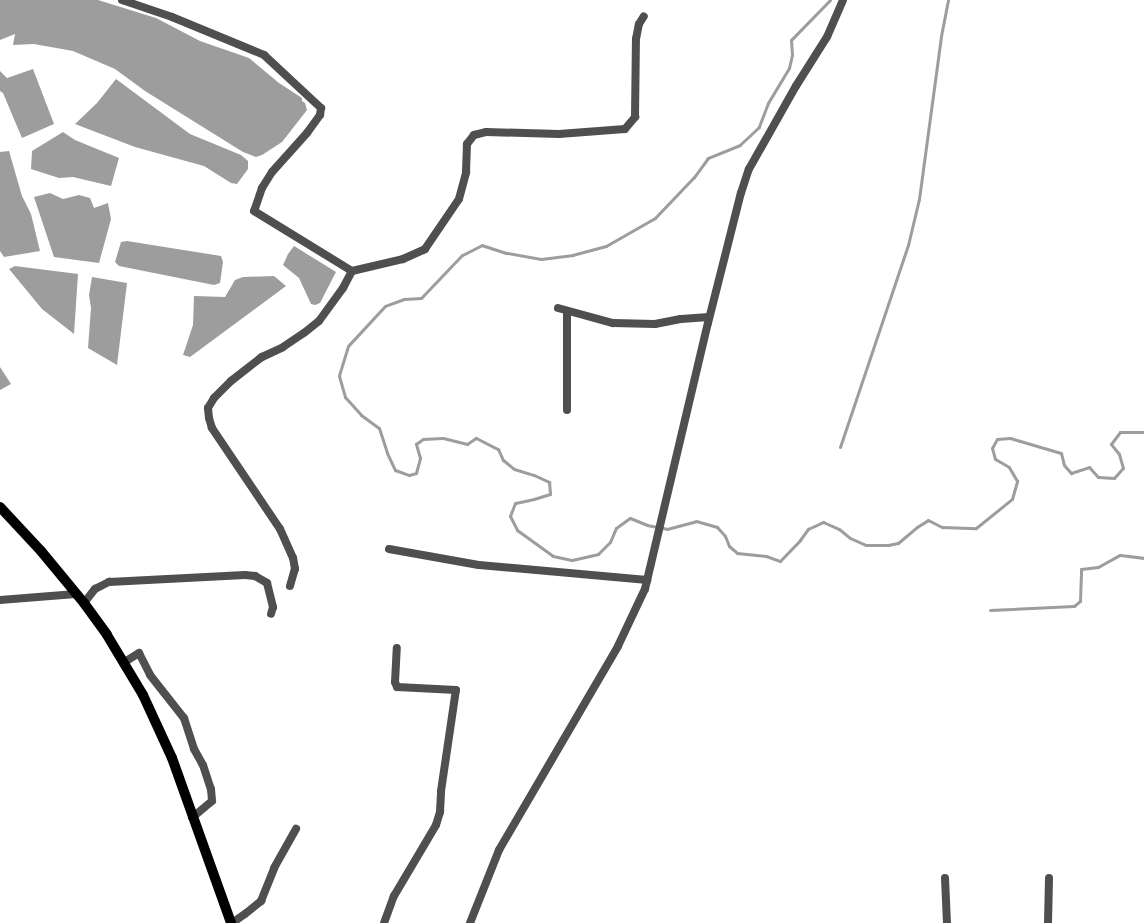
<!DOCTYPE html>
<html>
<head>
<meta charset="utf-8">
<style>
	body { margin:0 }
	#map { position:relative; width:1144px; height:923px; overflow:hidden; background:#fff; font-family:Rubik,sans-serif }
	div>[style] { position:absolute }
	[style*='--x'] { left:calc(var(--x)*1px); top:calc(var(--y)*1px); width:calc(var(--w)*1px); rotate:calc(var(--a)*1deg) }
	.water>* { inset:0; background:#9d9d9d }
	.stream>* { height:3px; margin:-1.5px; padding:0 1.5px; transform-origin:1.5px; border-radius:1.5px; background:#9d9d9d }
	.minor>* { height:8px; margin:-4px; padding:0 4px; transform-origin:4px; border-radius:4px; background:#4f4f4f }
	.primary>* { height:10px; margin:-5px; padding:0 5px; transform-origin:5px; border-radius:5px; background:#000 }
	span { translate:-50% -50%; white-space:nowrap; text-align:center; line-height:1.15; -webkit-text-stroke:3px #fff; paint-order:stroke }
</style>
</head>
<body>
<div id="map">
	<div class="water">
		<div style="clip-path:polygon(0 0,98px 0,156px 18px,200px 41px,249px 58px,279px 83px,302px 98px,302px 101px,305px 103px,307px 110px,282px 142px,262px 155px,256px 157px,243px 152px,145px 91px,115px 69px,73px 51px,34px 44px,13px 45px,15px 34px,0 40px)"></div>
		<div style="clip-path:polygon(33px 69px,54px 124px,22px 138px,3px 93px,0 91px,0 71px,7px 78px)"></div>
		<div style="clip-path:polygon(116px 79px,190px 134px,241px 155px,248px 161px,248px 169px,237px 184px,231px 183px,204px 166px,135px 147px,75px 124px,97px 103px)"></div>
		<div style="clip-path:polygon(63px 132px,75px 140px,119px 158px,111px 186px,73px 177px,59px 178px,31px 169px,32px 151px)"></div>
		<div style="clip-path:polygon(9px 151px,22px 196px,31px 214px,40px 251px,4px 257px,0 251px,0 152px)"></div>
		<div style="clip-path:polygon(50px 193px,63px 199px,79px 195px,90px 198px,94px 208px,108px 203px,111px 219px,99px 263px,54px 257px,34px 197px)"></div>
		<div style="clip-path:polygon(127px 241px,221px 256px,223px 262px,220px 283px,214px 285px,119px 266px,115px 262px,121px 242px)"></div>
		<div style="clip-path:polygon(294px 246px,336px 272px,320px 303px,315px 305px,311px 304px,299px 278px,283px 265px,288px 254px)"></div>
		<div style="clip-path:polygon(15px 266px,78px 274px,74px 334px,42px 309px,9px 269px)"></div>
		<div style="clip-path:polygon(274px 276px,286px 286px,190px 357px,183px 355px,193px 325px,194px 296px,225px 297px,235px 280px,243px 277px)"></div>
		<div style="clip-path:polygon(92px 277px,127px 283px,117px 365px,88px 348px,91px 308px,89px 295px)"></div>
		<div style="clip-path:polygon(0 367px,11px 384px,0 390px)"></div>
	</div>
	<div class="stream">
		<div style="--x:830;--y:0;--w:56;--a:134.3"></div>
		<div style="--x:791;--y:40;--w:15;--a:86"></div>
		<div style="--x:792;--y:55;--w:13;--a:103"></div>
		<div style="--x:789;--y:68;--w:41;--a:121"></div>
		<div style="--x:768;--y:103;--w:26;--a:111"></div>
		<div style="--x:759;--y:127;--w:26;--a:137"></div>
		<div style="--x:740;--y:145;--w:35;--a:158"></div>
		<div style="--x:708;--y:158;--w:24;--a:126"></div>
		<div style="--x:694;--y:177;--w:57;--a:133.6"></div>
		<div style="--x:655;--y:218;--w:56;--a:150.3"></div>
		<div style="--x:606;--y:246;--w:34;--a:165"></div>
		<div style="--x:573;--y:255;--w:32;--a:173"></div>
		<div style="--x:541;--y:259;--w:36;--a:-170"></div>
		<div style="--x:506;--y:253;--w:25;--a:-162"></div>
		<div style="--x:482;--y:245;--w:22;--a:153"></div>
		<div style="--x:462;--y:255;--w:59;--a:133.6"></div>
		<div style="--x:421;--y:298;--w:17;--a:177"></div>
		<div style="--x:404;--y:299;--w:20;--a:160"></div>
		<div style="--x:385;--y:306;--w:54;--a:132.8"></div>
		<div style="--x:348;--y:346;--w:31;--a:107"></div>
		<div style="--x:339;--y:376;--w:22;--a:74"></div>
		<div style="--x:345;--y:397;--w:24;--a:48"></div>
		<div style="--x:361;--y:415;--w:22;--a:36"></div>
		<div style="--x:379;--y:428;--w:26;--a:72"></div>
		<div style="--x:387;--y:453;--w:19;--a:65"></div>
		<div style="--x:395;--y:470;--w:15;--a:20"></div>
		<div style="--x:409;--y:475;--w:7;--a:-16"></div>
		<div style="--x:416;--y:473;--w:16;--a:-75"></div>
		<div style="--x:420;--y:458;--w:15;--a:-106"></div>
		<div style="--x:416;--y:444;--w:9;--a:-36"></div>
		<div style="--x:423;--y:439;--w:20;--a:-3"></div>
		<div style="--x:443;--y:438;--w:25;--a:14"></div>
		<div style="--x:467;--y:444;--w:11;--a:-34"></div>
		<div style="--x:476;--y:438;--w:25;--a:27"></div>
		<div style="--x:498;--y:449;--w:12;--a:66"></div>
		<div style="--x:503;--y:460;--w:14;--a:39"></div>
		<div style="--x:514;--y:469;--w:21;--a:17"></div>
		<div style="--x:534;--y:475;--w:17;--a:25"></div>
		<div style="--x:549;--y:482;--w:12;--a:85"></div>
		<div style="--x:550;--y:494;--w:17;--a:163"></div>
		<div style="--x:534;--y:499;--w:19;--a:168"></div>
		<div style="--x:515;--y:503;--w:14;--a:111"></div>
		<div style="--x:510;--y:516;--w:16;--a:63"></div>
		<div style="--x:517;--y:530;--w:44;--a:35.8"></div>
		<div style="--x:553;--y:556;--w:19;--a:12"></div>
		<div style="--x:572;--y:560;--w:27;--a:-13"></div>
		<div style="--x:598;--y:554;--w:17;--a:-45"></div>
		<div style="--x:610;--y:542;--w:15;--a:-67"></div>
		<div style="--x:616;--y:528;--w:17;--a:-36"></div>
		<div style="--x:630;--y:518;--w:18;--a:22"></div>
		<div style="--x:647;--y:525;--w:20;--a:11"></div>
		<div style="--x:667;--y:529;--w:30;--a:-15"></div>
		<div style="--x:696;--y:521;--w:22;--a:16"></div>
		<div style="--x:717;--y:527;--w:12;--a:48"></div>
		<div style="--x:725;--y:536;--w:11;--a:68"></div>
		<div style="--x:729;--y:546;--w:11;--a:41"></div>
		<div style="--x:737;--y:553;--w:29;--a:6"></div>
		<div style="--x:766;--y:556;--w:15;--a:20"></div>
		<div style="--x:780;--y:561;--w:29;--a:-46"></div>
		<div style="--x:800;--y:540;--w:14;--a:-54"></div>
		<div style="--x:808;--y:529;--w:17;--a:-25"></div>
		<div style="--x:823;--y:522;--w:17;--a:24"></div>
		<div style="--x:839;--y:529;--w:14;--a:39"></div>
		<div style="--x:850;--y:538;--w:17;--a:24"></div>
		<div style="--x:866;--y:545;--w:22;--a:0"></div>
		<div style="--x:888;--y:545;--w:10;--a:-11"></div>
		<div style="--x:898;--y:543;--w:25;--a:-40"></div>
		<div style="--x:917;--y:527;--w:13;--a:-32"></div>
		<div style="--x:928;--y:520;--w:16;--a:27"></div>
		<div style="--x:942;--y:527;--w:34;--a:2"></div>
		<div style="--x:976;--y:528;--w:46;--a:-38.9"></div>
		<div style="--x:1012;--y:499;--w:19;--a:-74"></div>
		<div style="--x:1017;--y:481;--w:16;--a:-120"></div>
		<div style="--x:1009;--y:467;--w:16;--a:-150"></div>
		<div style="--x:995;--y:459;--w:11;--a:-105"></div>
		<div style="--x:992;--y:448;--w:10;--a:-61"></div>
		<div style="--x:997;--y:439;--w:13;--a:-4"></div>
		<div style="--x:1010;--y:438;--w:53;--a:16.4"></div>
		<div style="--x:1061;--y:453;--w:12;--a:76"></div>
		<div style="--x:1064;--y:465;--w:11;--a:49"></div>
		<div style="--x:1071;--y:473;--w:19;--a:-18"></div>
		<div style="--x:1089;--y:467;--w:13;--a:48"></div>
		<div style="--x:1098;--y:477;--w:16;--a:4"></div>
		<div style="--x:1114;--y:478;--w:13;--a:-48"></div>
		<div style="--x:1123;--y:468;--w:15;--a:-106"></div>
		<div style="--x:1119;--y:454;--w:13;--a:-129"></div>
		<div style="--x:1111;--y:444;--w:15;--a:-53"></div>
		<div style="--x:1120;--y:432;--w:24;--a:0"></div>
		<div style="--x:840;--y:447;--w:213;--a:-71.4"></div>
		<div style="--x:908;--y:245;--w:47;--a:-76.6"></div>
		<div style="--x:919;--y:199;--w:164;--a:-82.3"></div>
		<div style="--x:941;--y:36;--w:37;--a:-79"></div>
		<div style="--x:990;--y:610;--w:84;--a:-2.7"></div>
		<div style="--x:1074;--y:606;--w:8;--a:-40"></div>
		<div style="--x:1080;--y:601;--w:32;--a:-88"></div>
		<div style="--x:1081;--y:569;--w:17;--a:-7"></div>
		<div style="--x:1098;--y:567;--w:25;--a:-29"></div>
		<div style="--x:1120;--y:555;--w:24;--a:7"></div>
	</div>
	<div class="minor">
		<div style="--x:122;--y:0;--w:53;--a:18.8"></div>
		<div style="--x:172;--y:17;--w:100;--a:22.4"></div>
		<div style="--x:264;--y:55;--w:78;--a:42.9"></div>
		<div style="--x:321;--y:108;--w:7;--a:98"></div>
		<div style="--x:320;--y:115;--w:22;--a:126"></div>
		<div style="--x:307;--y:133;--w:52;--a:131.9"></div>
		<div style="--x:272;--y:172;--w:19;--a:122"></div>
		<div style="--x:262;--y:188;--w:24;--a:109"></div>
		<div style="--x:254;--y:211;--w:115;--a:31.5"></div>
		<div style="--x:558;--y:308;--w:57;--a:15.3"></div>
		<div style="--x:613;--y:323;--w:42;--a:1.4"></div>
		<div style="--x:655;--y:324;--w:26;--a:-11"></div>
		<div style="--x:681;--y:319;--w:28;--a:-4"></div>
		<div style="--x:567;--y:311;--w:99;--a:90"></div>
		<div style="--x:389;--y:549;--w:91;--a:10.1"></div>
		<div style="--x:479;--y:565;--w:169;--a:5.1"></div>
		<div style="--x:290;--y:586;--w:18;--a:-74"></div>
		<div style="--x:295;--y:569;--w:11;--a:-100"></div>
		<div style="--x:293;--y:558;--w:32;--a:-114"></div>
		<div style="--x:280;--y:529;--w:122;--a:-124"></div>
		<div style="--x:212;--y:428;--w:10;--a:-107"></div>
		<div style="--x:209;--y:418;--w:10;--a:-96"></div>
		<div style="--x:208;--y:408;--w:12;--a:-59"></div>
		<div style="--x:214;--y:398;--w:24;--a:-45"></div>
		<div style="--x:231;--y:381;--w:39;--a:-38"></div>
		<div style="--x:262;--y:357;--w:23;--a:-25"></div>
		<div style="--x:283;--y:347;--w:25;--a:-34"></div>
		<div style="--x:304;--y:333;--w:19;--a:-39"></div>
		<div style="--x:319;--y:321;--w:41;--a:-54"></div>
		<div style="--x:343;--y:288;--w:19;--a:-62"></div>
		<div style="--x:352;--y:271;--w:52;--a:-13.2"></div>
		<div style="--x:403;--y:259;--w:24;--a:-24"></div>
		<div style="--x:425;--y:249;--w:60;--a:-55.8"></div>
		<div style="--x:459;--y:199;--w:28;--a:-75"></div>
		<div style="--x:466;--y:172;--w:28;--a:-88"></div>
		<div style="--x:467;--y:144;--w:11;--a:-52"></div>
		<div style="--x:474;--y:135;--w:12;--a:-14"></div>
		<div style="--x:486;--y:132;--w:73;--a:1.6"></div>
		<div style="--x:559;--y:134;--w:66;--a:-4.3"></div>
		<div style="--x:625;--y:129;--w:16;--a:-50"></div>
		<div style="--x:635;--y:117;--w:78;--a:-89.3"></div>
		<div style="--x:636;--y:39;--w:15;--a:-79"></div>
		<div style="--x:639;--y:24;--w:9;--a:-58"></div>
		<div style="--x:0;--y:600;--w:76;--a:-4.5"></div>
		<div style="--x:84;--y:603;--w:18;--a:-52"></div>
		<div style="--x:95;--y:589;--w:16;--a:-27"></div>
		<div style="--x:109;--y:582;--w:136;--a:-2.9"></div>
		<div style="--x:245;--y:575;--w:10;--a:6"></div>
		<div style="--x:255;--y:576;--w:14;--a:30"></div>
		<div style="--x:267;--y:583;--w:25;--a:76"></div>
		<div style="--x:273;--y:607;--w:7;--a:106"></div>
		<div style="--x:123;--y:663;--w:19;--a:-32"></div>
		<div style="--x:139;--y:653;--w:25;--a:63"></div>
		<div style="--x:150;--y:675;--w:55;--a:51.7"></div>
		<div style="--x:184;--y:718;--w:33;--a:72"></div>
		<div style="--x:194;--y:749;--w:18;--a:61"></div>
		<div style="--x:203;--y:765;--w:25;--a:72"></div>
		<div style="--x:211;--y:789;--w:12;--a:85"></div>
		<div style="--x:212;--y:801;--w:26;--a:140"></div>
		<div style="--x:945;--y:878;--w:45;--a:87.5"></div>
		<div style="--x:232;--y:923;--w:16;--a:-35"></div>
		<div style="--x:245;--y:914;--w:21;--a:-39"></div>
		<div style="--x:261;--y:901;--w:35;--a:-68"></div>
		<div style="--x:274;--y:868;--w:45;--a:-60.6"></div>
		<div style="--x:384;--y:923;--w:29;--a:-70"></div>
		<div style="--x:394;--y:896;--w:82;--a:-59.4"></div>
		<div style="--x:436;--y:825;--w:14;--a:-73"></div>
		<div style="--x:440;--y:812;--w:21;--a:-87"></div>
		<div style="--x:441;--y:791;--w:102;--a:-81.6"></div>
		<div style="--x:456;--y:690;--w:59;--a:-177.1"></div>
		<div style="--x:397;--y:687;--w:5;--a:-112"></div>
		<div style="--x:395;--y:682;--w:34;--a:-87"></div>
		<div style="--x:470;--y:923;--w:79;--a:-68.3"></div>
		<div style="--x:499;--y:850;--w:236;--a:-59.7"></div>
		<div style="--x:618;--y:646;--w:63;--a:-64.7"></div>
		<div style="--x:645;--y:589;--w:273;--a:-76.7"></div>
		<div style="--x:708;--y:323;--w:134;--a:-75.8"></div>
		<div style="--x:741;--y:193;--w:25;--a:-72"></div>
		<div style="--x:749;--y:169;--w:95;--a:-60.5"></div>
		<div style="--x:796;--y:86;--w:58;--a:-57.7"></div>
		<div style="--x:827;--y:37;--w:40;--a:-66.6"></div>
		<div style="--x:1048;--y:923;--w:45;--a:-88.7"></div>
	</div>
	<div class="primary">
		<div style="--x:0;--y:507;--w:60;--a:47"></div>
		<div style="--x:41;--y:551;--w:67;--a:50.4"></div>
		<div style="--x:84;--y:603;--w:39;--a:54"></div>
		<div style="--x:107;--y:635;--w:70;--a:59"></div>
		<div style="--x:143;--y:695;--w:69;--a:65.3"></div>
		<div style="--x:172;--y:758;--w:175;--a:70.3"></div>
	</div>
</div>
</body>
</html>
